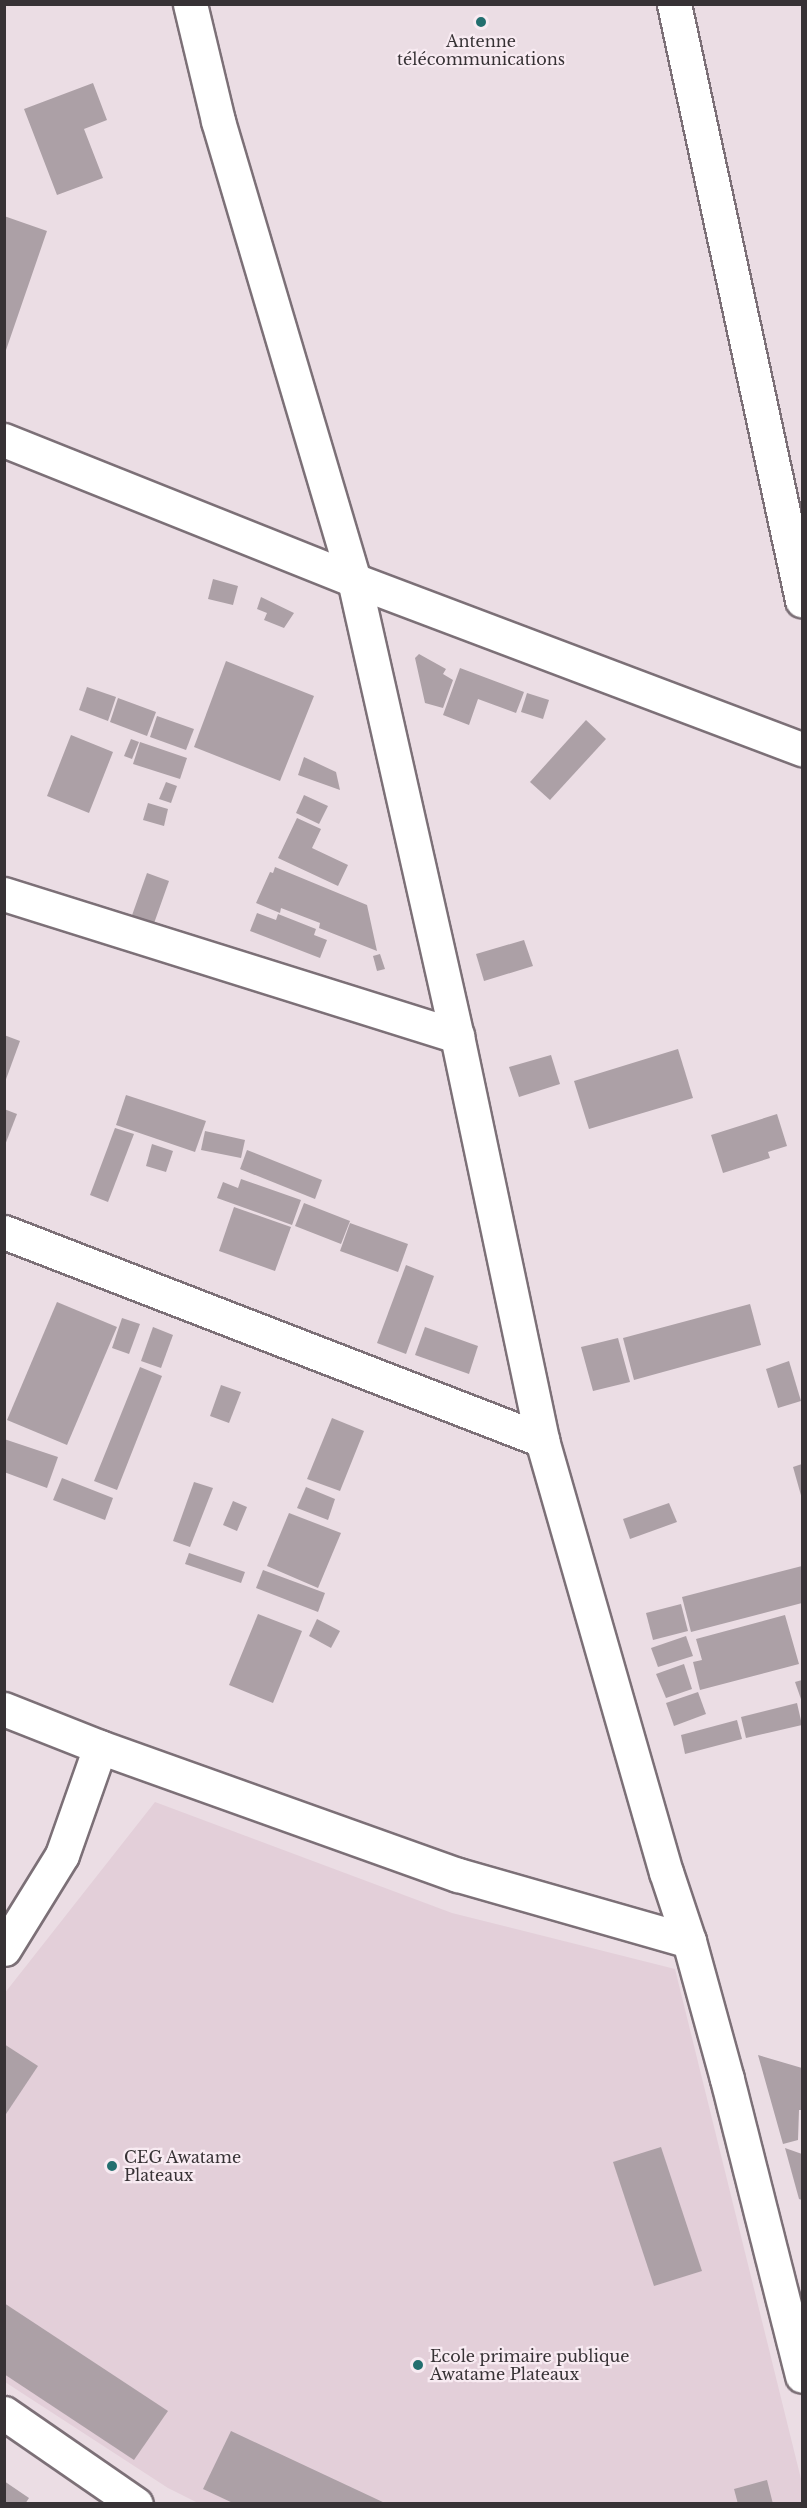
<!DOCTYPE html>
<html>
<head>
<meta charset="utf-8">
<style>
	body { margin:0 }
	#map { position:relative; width:807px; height:2508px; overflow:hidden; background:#ebdde4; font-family:"Libre Baskerville",serif }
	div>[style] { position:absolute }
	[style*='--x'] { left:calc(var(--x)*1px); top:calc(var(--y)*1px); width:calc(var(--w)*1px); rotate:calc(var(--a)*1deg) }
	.built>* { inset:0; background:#e3cfd9 }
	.building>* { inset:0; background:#aca0a6 }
	.roads { filter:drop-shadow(2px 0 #7c7077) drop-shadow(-2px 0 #7c7077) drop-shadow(0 2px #7c7077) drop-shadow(0 -2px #7c7077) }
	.street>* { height:33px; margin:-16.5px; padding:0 16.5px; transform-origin:16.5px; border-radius:16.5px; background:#fff }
	.dots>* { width:16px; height:16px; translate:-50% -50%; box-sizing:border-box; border:3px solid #f8ebf2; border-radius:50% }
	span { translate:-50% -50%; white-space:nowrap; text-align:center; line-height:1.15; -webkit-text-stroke:4.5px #f8ebf2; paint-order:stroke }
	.poi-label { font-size:16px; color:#373235 }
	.left { translate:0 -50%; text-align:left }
	.frame { position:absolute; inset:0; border:6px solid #373235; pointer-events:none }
</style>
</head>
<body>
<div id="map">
	<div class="built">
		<div style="clip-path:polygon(155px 1802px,452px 1913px,675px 1969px,802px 2483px,802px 2503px,200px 2504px,168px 2488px,5px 2382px,4px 1994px)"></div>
	</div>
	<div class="building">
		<div style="clip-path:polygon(93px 83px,107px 120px,84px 129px,103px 178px,57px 195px,24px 109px)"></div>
		<div style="clip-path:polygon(4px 216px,47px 231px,5px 353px,4px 353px)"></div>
		<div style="clip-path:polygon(213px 579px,238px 586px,233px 605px,208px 599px)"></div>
		<div style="clip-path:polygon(261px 597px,294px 613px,284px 628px,264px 620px,267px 613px,257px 609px)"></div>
		<div style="clip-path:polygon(419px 654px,446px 669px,443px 674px,453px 680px,443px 708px,425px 703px,415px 658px)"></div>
		<div style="clip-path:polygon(226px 661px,314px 696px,280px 781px,194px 747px)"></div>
		<div style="clip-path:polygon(460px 668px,524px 692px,516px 713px,478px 699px,469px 725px,443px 715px)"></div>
		<div style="clip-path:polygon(87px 687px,116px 697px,108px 721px,79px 710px)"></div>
		<div style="clip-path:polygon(527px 693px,549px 700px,543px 719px,521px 712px)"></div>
		<div style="clip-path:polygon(118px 698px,156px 712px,147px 736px,110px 722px)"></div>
		<div style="clip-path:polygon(157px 716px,194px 729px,186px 750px,150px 737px)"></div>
		<div style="clip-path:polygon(586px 720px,606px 739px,550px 800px,530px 782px)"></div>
		<div style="clip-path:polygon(71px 735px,113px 752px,89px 813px,47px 796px)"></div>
		<div style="clip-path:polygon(131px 739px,139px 742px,132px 759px,124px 756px)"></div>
		<div style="clip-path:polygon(140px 742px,187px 758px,180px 779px,133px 764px)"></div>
		<div style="clip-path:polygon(304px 757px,336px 772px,340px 790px,298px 775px)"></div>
		<div style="clip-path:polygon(166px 782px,177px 786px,171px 803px,159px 799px)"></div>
		<div style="clip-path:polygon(304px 795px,328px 806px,319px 824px,296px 813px)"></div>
		<div style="clip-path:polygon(148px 803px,168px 809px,164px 826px,143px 820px)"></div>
		<div style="clip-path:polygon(297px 818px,321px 829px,312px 848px,348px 865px,338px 886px,278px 858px)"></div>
		<div style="clip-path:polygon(275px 867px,367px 905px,377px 951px,319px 928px,320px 923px,281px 908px,280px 913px,256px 903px,270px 872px,273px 873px)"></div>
		<div style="clip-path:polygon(147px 873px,169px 881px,152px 929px,130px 921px)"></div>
		<div style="clip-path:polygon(257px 913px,276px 920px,278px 914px,316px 929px,314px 935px,327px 940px,320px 958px,250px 931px)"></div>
		<div style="clip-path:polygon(524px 940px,533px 966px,484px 981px,476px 954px)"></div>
		<div style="clip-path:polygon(380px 954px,385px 969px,377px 971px,373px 956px)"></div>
		<div style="clip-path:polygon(4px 1035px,20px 1041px,5px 1082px,4px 1082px)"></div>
		<div style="clip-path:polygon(678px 1049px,693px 1098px,589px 1129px,574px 1081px)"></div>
		<div style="clip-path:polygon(551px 1055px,560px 1084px,519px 1097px,509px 1067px)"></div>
		<div style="clip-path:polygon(126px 1095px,206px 1121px,195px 1152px,116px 1125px)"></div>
		<div style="clip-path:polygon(4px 1109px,17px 1114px,5px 1145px,4px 1145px)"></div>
		<div style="clip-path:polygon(777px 1114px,787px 1146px,768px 1152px,770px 1158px,723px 1173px,711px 1135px)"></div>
		<div style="clip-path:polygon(115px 1128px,134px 1134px,108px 1202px,90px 1195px)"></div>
		<div style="clip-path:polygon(205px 1131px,245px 1140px,241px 1158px,201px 1150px)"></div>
		<div style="clip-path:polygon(152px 1144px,173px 1151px,166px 1172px,146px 1166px)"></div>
		<div style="clip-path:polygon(247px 1150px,322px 1180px,315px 1199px,240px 1169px)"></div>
		<div style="clip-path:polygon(241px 1179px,301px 1200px,292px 1225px,217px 1198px,223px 1182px,238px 1188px)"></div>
		<div style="clip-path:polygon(304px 1203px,350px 1221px,341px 1244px,295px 1226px)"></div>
		<div style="clip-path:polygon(234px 1207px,291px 1227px,275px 1271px,219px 1251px)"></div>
		<div style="clip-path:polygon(350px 1223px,408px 1244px,398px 1272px,340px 1251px)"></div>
		<div style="clip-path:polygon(406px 1265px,434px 1276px,406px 1354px,377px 1343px)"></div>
		<div style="clip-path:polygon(57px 1302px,117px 1327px,67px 1445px,7px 1420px)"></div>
		<div style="clip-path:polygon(750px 1304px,761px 1345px,634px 1380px,623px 1338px)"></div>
		<div style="clip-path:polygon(122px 1318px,140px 1324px,129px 1354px,112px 1348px)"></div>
		<div style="clip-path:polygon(153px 1327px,173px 1335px,161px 1368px,141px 1361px)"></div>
		<div style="clip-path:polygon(425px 1327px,478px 1346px,469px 1374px,415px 1355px)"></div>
		<div style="clip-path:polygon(618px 1338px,630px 1382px,593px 1391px,581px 1347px)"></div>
		<div style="clip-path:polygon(789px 1361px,801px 1401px,778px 1408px,766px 1369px)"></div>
		<div style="clip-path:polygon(140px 1367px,162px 1376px,117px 1490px,94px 1481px)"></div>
		<div style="clip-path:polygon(221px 1385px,241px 1392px,229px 1423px,210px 1416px)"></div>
		<div style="clip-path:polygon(332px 1418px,364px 1431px,340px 1491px,307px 1479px)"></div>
		<div style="clip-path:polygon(4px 1439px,58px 1457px,47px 1488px,4px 1472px)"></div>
		<div style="clip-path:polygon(802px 1464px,802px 1499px,793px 1467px)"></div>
		<div style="clip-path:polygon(62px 1478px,113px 1498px,105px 1520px,53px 1500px)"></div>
		<div style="clip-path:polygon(194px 1482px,213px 1488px,190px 1547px,173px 1541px)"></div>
		<div style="clip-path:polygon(306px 1487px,335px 1499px,328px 1520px,297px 1508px)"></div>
		<div style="clip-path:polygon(233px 1501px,247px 1507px,237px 1531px,223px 1525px)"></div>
		<div style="clip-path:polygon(669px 1503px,677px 1522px,630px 1539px,623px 1519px)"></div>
		<div style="clip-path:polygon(289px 1513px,341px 1533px,318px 1588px,267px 1566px)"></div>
		<div style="clip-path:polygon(189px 1553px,245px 1572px,241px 1583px,185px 1564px)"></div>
		<div style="clip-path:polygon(802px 1566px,802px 1603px,691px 1632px,682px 1597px)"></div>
		<div style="clip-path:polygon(263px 1570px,325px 1593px,318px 1612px,256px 1588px)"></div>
		<div style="clip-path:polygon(681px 1604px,688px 1631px,653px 1640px,646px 1613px)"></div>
		<div style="clip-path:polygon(258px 1614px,302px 1631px,273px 1703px,229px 1685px)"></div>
		<div style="clip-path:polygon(785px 1615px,799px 1664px,700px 1690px,693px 1662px,702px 1660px,696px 1639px)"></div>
		<div style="clip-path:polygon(317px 1619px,340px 1631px,331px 1648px,309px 1636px)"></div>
		<div style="clip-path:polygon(686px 1636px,693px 1656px,658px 1667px,651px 1648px)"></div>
		<div style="clip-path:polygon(684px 1664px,692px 1689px,666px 1698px,656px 1674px)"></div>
		<div style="clip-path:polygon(802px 1680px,802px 1702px,795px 1682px)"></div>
		<div style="clip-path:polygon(698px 1692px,706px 1714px,674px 1726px,666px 1703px)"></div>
		<div style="clip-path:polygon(797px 1703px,802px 1725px,746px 1738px,741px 1717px)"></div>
		<div style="clip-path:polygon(737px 1720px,742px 1739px,685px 1754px,681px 1735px)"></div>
		<div style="clip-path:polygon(4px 2044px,38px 2066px,4px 2117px)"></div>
		<div style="clip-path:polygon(758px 2055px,802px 2068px,802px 2110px,799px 2110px,798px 2140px,783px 2144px)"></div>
		<div style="clip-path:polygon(661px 2147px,702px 2271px,654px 2286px,613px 2162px)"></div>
		<div style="clip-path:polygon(785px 2148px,802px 2154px,802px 2200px,799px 2199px)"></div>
		<div style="clip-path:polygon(4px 2303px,168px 2411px,134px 2460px,4px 2374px)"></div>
		<div style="clip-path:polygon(231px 2431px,387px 2504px,235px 2504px,203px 2489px)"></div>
		<div style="clip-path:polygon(767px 2480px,773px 2504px,738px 2504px,734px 2489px)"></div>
		<div style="clip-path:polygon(4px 2481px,29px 2498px,25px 2504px,4px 2504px)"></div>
	</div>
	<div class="roads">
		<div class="street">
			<div style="--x:190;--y:4;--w:120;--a:76.5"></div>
			<div style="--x:218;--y:121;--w:479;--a:73.5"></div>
			<div style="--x:354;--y:580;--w:467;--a:77.3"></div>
			<div style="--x:457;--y:1036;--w:413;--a:78.1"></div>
			<div style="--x:542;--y:1440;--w:449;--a:74"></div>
			<div style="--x:666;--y:1872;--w:73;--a:71.6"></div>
			<div style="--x:689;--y:1941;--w:143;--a:74.6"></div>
			<div style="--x:727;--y:2079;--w:306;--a:75.8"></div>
			<div style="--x:674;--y:4;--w:610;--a:77.88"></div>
			<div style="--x:4;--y:440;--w:377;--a:21.8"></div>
			<div style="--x:354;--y:580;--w:479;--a:20.7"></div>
			<div style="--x:4;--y:894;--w:475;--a:17.4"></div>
			<div style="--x:4;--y:1232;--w:577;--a:21.14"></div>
			<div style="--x:4;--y:1709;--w:103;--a:21.6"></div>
			<div style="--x:100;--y:1747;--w:380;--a:19.7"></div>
			<div style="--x:458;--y:1875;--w:240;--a:15.9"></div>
			<div style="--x:4;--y:1949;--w:110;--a:-58.3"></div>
			<div style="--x:62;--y:1855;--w:114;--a:-70.6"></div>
			<div style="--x:4;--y:2413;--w:160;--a:34.6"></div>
		</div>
	</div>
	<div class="dots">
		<div style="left:481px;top:22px;background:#236f6f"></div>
		<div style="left:112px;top:2166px;background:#236f6f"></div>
		<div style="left:418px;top:2365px;background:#236f6f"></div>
	</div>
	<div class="poi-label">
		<span style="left:481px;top:50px">Antenne<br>télécommunications</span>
		<span class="left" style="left:124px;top:2166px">CEG Awatame<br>Plateaux</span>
		<span class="left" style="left:430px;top:2365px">Ecole primaire publique<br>Awatame Plateaux</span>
	</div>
	<div class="frame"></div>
</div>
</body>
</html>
